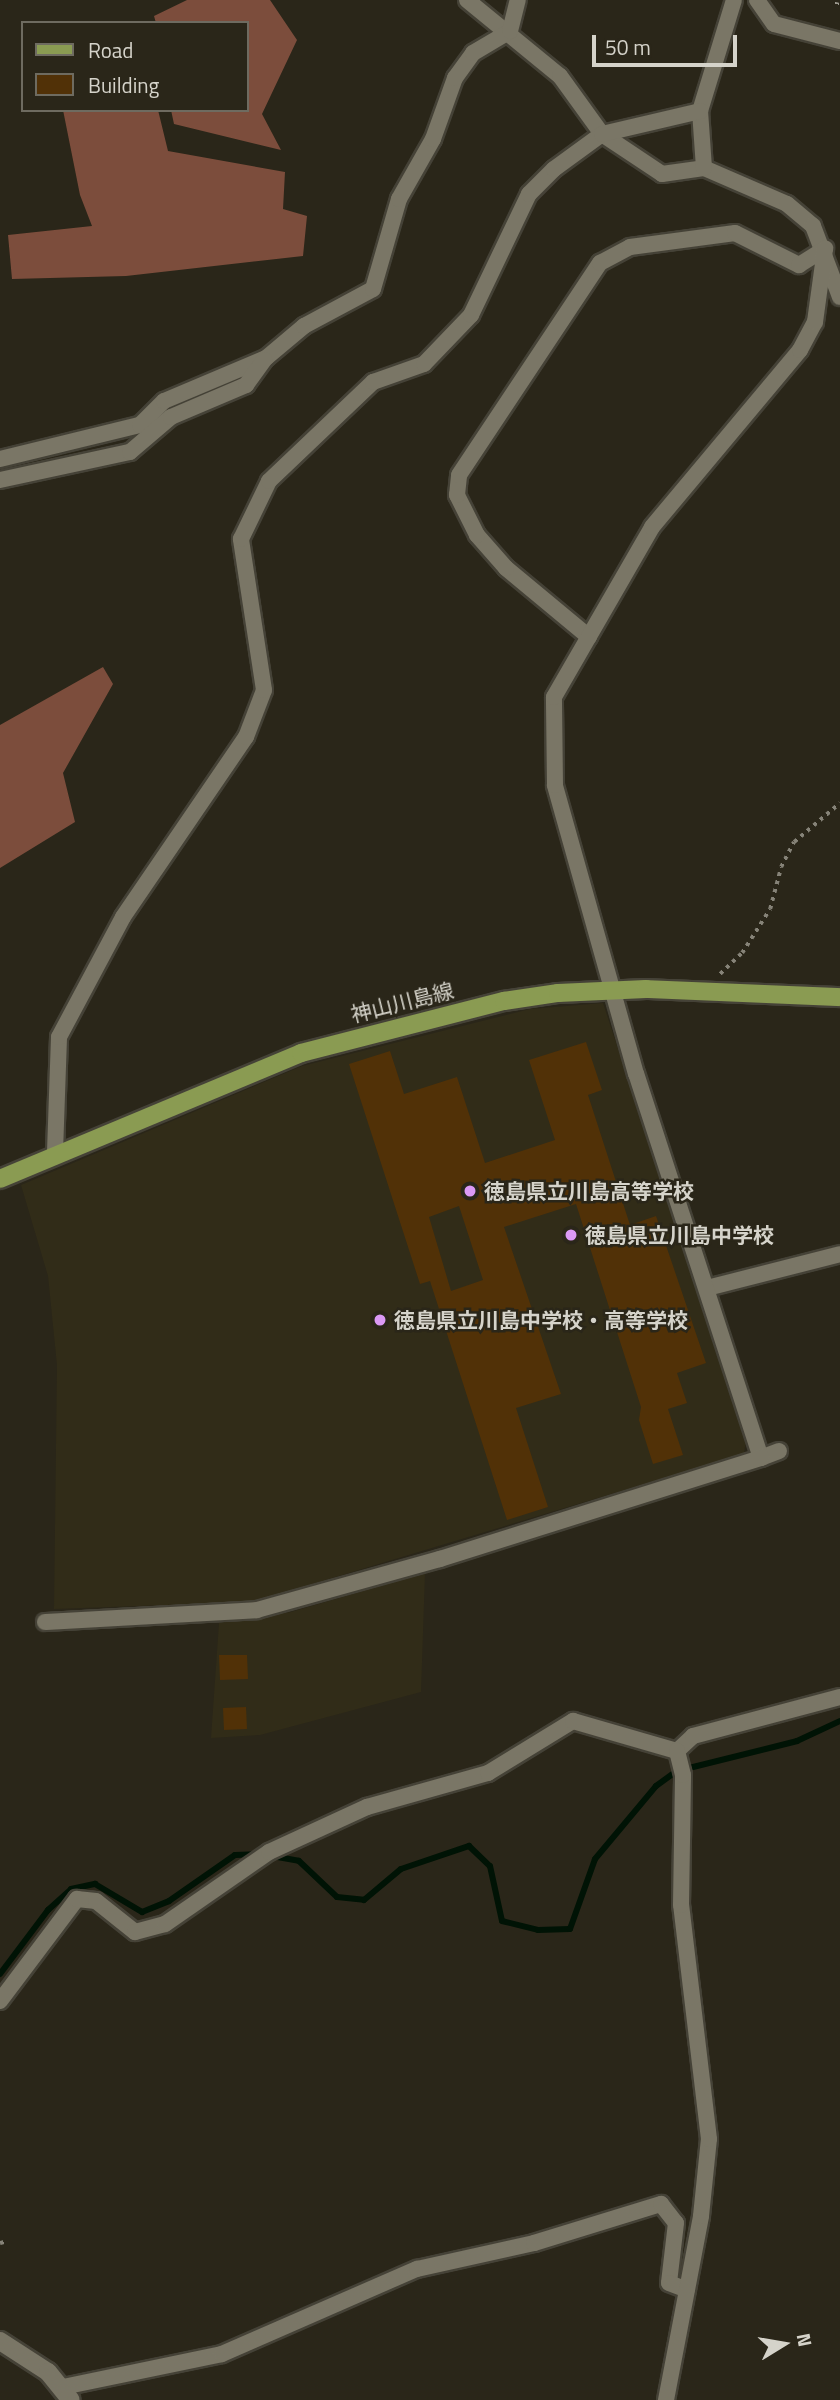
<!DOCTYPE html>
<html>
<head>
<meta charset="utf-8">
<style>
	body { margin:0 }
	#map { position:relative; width:840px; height:2400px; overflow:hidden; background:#2a2619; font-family:"Titillium Web","Noto Sans JP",sans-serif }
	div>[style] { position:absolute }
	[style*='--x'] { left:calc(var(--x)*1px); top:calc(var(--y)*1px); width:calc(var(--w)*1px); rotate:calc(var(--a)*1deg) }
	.built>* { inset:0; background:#312c18 }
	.forest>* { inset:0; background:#7c4d3c }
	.stream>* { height:6px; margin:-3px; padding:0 3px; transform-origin:3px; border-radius:3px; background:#001305 }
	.building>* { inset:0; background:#513107 }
	.path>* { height:3.5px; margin-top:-1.75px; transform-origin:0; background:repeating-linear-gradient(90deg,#868378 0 3.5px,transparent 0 8.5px) }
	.roads { filter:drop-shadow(2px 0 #454237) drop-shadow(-2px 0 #454237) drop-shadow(0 2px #454237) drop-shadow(0 -2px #454237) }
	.minor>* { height:16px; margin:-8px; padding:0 8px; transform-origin:8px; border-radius:8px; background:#7a7666 }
	.secondary>* { height:18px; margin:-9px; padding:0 9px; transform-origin:9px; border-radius:9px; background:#7a7666 }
	.primary>* { height:18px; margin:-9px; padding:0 9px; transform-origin:9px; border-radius:9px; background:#8a9b52 }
	.rail>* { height:8px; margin-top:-4px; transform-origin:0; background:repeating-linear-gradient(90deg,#2a2619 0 16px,#9a978d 0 32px); box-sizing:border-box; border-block:2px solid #9a978d }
	.dots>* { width:19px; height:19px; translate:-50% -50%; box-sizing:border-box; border:4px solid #2a2619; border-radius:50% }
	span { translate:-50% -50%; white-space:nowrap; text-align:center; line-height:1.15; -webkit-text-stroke:5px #2a2619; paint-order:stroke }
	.street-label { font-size:21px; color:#d5d3ca }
	.poi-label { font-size:21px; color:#d5d3ca; font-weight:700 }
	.left { translate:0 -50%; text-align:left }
	.legend { position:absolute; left:21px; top:21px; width:228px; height:91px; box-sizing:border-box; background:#2a2619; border:2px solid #6e6b60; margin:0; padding:9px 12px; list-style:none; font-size:21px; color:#d5d3ca }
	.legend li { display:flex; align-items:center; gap:14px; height:35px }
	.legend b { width:35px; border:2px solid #6e6b60 }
	.north { position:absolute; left:749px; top:2309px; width:70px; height:70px; -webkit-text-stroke:5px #2a2619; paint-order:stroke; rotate:79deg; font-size:19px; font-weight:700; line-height:28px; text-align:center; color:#d5d3ca }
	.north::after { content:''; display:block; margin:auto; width:24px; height:32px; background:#d5d3ca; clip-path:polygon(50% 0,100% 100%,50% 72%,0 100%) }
	.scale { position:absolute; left:592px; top:35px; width:145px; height:32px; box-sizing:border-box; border:4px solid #d5d3ca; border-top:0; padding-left:9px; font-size:21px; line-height:24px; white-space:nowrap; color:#d5d3ca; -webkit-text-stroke:5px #2a2619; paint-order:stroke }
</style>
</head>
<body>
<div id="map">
	<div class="built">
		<div style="clip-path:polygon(603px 1003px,746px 1439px,744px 1454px,252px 1602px,54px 1609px,57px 1365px,48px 1276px,21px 1185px,302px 1066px,530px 1009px)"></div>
		<div style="clip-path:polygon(425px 1573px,421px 1692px,260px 1735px,211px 1738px,219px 1623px,291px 1612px)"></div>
	</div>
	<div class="forest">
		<div style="clip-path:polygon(187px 0,270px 0,297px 40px,262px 114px,281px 150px,174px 124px,171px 110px,247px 110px,247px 23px,156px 23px,154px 16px)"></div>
		<div style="clip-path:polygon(63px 110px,158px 110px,168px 151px,285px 172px,283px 209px,307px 216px,303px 256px,126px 276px,12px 279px,8px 235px,92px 226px,80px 195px)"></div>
		<div style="clip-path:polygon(103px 667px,113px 684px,63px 773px,75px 822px,0 868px,0 725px)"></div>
	</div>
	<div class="stream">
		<div style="--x:272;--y:1856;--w:27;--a:10"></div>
		<div style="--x:299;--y:1861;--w:52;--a:43.5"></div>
		<div style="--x:337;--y:1897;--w:27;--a:6"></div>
		<div style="--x:364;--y:1900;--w:48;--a:-40"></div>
		<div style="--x:401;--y:1869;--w:72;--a:-18.7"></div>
		<div style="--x:469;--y:1846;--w:29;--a:44"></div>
		<div style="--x:490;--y:1866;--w:56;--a:77.7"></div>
		<div style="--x:502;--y:1921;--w:37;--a:14"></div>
		<div style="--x:538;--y:1930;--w:32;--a:-2"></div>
		<div style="--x:570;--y:1929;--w:74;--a:-70.3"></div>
		<div style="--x:595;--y:1859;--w:95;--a:-50.1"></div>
		<div style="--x:656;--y:1786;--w:26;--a:-36"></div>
		<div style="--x:677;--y:1771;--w:124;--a:-14"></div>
		<div style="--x:797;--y:1741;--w:47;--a:-24.9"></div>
		<div style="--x:0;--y:1974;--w:80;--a:-53.1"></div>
		<div style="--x:48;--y:1910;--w:31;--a:-42"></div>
		<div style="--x:71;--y:1889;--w:25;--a:-12"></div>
		<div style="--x:95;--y:1884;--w:55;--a:30.8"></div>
		<div style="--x:142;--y:1912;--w:29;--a:-22"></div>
		<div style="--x:169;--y:1901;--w:80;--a:-34.9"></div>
		<div style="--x:235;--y:1855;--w:26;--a:-2"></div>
	</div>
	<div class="building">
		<div style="clip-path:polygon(evenodd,586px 1042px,602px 1090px,588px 1095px,630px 1225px,656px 1216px,706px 1363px,677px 1373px,687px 1403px,668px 1409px,683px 1455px,653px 1464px,639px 1420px,641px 1407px,576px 1204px,504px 1227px,561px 1394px,516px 1408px,548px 1507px,507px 1520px,430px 1281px,420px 1284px,349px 1064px,390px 1051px,404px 1094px,457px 1077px,485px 1163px,555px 1140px,529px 1060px,586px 1042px,459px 1206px,483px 1280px,451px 1291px,429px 1217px,459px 1206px)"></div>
		<div style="clip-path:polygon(219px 1655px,247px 1655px,248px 1679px,220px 1680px)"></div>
		<div style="clip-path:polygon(246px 1707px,247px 1729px,224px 1730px,223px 1708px)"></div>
	</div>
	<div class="path">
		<div style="--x:720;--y:974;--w:30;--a:-44"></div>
		<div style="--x:742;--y:953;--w:52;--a:-57.5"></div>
		<div style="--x:770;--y:909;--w:43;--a:-75.3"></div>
		<div style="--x:781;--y:867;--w:28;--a:-63"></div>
		<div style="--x:794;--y:842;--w:60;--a:-40.3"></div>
		<div style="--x:0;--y:2243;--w:8;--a:-14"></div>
	</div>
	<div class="roads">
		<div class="minor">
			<div style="--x:467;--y:0;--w:120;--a:39.3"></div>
			<div style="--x:560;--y:76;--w:72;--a:54.1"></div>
			<div style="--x:602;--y:134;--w:72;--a:33.7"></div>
			<div style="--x:662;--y:174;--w:42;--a:-8.1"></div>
			<div style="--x:704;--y:168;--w:90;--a:23.4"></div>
			<div style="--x:787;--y:204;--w:34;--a:40"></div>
			<div style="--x:813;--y:226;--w:76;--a:69.2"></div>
			<div style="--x:757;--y:0;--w:29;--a:55"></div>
			<div style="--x:774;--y:24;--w:68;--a:14.4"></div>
			<div style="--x:704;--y:168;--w:57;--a:-94"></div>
			<div style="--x:700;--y:111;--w:116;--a:-73"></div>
			<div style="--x:0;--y:459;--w:144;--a:-13.7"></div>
			<div style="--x:140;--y:425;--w:34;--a:-45"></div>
			<div style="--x:164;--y:401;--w:111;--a:-22.9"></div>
			<div style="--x:266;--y:358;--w:50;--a:-40.1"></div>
			<div style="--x:304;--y:326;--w:78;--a:-28.2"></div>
			<div style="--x:373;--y:289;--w:94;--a:-73.9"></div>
			<div style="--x:399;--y:199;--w:69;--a:-60.5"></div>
			<div style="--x:433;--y:139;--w:65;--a:-70.2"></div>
			<div style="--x:455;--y:78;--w:31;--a:-54"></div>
			<div style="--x:473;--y:53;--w:43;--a:-30.7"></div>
			<div style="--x:510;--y:31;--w:32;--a:-76"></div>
			<div style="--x:0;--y:480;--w:133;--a:-12.2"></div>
			<div style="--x:130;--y:452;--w:54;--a:-40.5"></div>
			<div style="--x:171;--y:417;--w:82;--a:-23.1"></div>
			<div style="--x:246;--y:385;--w:31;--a:-54"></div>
			<div style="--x:589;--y:637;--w:108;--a:-140.3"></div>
			<div style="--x:506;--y:568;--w:44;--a:-131.3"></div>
			<div style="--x:477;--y:535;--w:45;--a:-116.6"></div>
			<div style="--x:457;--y:495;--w:20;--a:-84"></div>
			<div style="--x:459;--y:475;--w:255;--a:-56.4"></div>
			<div style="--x:600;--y:263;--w:34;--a:-28"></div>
			<div style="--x:630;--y:247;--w:106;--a:-7.6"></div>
			<div style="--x:735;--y:233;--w:72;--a:26.6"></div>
			<div style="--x:799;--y:265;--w:31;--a:-32"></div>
			<div style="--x:55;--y:1152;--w:115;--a:-88"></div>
			<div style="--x:59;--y:1037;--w:136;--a:-61.9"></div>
			<div style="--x:123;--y:917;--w:218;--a:-55.7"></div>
			<div style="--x:246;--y:737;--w:50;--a:-69"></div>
			<div style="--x:264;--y:690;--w:153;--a:-98.7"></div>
			<div style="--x:241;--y:539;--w:64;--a:-64.2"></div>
			<div style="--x:269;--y:481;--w:144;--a:-43.6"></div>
			<div style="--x:373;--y:382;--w:54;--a:-19.4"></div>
			<div style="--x:424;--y:364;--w:68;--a:-46.2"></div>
			<div style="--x:471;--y:315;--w:134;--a:-64.4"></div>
			<div style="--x:529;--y:194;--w:35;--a:-45"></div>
			<div style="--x:554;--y:169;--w:59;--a:-36.1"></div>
			<div style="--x:602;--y:134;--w:101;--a:-13.2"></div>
			<div style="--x:707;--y:1288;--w:137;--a:-14.3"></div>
			<div style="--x:779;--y:1451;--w:19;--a:159"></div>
			<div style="--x:761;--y:1458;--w:404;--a:-108"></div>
			<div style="--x:636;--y:1074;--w:300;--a:-105.7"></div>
			<div style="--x:555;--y:785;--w:88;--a:-90.7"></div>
			<div style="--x:554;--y:697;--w:196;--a:-60"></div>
			<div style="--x:652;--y:527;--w:231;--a:-50.1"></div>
			<div style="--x:800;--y:350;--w:32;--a:-62"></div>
			<div style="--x:815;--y:322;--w:74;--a:-82.2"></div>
			<div style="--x:45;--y:1622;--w:212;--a:-3.2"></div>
			<div style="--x:257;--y:1610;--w:190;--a:-15.6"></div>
			<div style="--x:440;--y:1559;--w:337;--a:-17.5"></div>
			<div style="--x:677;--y:1751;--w:22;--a:-43"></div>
			<div style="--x:693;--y:1736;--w:152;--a:-14.9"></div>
			<div style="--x:0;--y:2001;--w:128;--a:-53"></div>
			<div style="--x:77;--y:1899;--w:19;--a:6"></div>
			<div style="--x:96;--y:1901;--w:50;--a:38.5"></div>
			<div style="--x:135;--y:1932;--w:31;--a:-15"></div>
			<div style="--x:165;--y:1924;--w:126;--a:-34.7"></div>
			<div style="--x:269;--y:1852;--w:108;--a:-24.7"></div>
			<div style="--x:367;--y:1807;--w:126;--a:-15.7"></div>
			<div style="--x:488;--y:1773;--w:100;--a:-31.5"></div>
			<div style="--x:573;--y:1721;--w:108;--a:16.1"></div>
			<div style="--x:63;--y:2387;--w:162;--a:-11.7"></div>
			<div style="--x:222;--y:2354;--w:213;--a:-23.6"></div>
			<div style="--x:417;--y:2269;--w:120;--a:-12.5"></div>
			<div style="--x:534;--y:2243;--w:133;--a:-17.1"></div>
			<div style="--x:661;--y:2204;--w:24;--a:52"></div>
			<div style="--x:676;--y:2223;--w:60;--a:96.7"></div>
			<div style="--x:669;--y:2283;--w:19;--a:21"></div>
			<div style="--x:666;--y:2400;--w:187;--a:-79.2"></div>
			<div style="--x:701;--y:2216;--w:77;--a:-84.1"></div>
			<div style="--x:709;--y:2139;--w:236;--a:-96.8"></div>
			<div style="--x:681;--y:1905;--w:130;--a:-89.1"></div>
			<div style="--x:683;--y:1775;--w:25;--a:-104"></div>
		</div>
		<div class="secondary">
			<div style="--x:0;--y:2341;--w:57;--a:32.9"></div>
			<div style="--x:48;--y:2372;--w:36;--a:51"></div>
		</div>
		<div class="primary">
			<div style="--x:0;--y:1179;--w:326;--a:-22.7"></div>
			<div style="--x:301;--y:1053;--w:210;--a:-14.4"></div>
			<div style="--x:504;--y:1001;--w:55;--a:-8.4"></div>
			<div style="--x:558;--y:993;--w:88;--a:-2.6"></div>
			<div style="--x:646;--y:989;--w:194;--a:2.4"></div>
		</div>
	</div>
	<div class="rail">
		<div style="--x:836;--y:0;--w:4;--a:14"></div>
	</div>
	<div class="dots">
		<div style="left:470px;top:1191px;background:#db99f5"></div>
		<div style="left:571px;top:1235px;background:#db99f5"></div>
		<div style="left:380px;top:1320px;background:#db99f5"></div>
	</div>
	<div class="street-label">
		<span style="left:402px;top:1002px;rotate:-14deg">神山川島線</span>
	</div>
	<div class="poi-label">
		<span class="left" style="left:484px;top:1191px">徳島県立川島高等学校</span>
		<span class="left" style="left:585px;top:1235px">徳島県立川島中学校</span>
		<span class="left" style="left:394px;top:1320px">徳島県立川島中学校・高等学校</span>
	</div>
	<ul class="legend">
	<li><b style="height:9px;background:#8a9b52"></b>Road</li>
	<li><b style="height:19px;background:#513107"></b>Building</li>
	</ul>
	<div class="north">N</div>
	<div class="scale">50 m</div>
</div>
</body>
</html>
